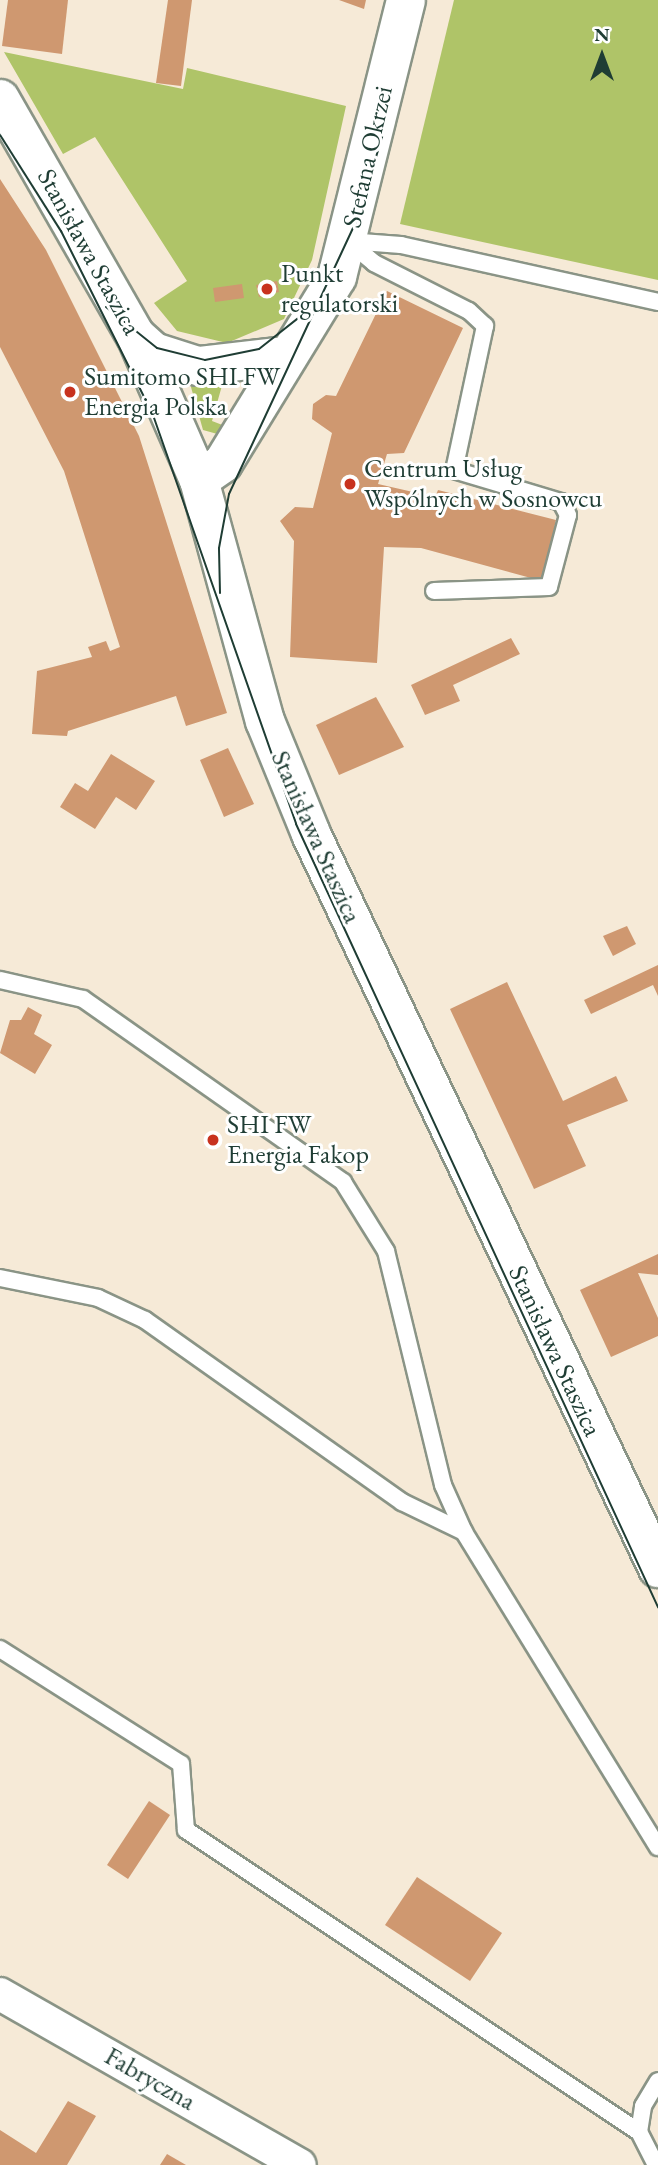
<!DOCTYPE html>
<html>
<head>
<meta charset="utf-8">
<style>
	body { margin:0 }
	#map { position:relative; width:658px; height:2165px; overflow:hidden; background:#f6ead7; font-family:"EB Garamond",serif }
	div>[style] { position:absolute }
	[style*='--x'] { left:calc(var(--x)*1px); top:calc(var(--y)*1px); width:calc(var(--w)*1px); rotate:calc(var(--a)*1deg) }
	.green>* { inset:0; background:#afc468 }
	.building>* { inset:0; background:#cf9870 }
	.roads { filter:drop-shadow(2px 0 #8a9486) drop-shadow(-2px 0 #8a9486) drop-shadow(0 2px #8a9486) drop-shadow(0 -2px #8a9486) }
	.service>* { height:16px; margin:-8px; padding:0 8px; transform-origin:8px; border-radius:8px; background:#fff }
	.minor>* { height:32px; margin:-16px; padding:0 16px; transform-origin:16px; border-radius:16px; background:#fff }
	.tertiary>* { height:38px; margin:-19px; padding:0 19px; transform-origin:19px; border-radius:19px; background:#fff }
	.tram>* { height:2px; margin:-1px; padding:0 1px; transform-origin:1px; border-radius:1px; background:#1f3d34 }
	.dots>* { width:19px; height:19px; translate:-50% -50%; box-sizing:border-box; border:4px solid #fff; border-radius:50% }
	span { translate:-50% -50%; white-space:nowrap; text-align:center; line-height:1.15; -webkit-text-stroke:6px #fff; paint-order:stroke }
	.street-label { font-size:26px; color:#1f3d34 }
	.poi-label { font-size:26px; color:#1f3d34 }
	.left { translate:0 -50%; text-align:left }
	.north { position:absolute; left:567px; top:21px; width:70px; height:70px; -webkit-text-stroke:5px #fff; paint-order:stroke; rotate:0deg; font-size:19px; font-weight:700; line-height:28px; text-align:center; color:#1f3d34 }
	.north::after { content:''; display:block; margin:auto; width:24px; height:32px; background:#1f3d34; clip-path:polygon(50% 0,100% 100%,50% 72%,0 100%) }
</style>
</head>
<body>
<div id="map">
	<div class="green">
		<div style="clip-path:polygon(454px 0,658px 0,658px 280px,400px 224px)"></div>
		<div style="clip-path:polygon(4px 52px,183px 89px,187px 68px,346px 106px,312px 260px,284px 319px,227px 343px,177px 331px,154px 303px,187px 281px,95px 137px,63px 154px)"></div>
		<div style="clip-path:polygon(189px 380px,223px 382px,212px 421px,225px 426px,221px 435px,203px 430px)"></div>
	</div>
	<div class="building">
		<div style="clip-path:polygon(8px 0,68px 0,62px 54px,2px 46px)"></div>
		<div style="clip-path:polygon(168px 0,192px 0,181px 86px,156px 83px)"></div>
		<div style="clip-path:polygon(339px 0,366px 0,364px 9px)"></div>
		<div style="clip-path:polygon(0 179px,46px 250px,139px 436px,227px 713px,186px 726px,176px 696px,68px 731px,67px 736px,32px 734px,37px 671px,92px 657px,88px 647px,106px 641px,110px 651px,120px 647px,64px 471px,0 347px)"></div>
		<div style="clip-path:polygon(277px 281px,279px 292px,259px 297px,256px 285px)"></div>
		<div style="clip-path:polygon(242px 284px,244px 298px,215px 302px,213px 288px)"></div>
		<div style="clip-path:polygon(387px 291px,463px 328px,404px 453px,387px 454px,378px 484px,435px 497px,438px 490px,556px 520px,542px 581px,421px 548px,384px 547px,377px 663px,290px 657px,294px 541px,280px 521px,295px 507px,313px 508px,332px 433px,312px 419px,313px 404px,326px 395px,336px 396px)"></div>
		<div style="clip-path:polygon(511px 638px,520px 654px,453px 685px,460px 701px,425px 715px,411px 685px)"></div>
		<div style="clip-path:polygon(376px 697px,404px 747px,339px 775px,316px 725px)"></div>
		<div style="clip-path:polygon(228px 748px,254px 804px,224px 817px,200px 760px)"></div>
		<div style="clip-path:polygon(111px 754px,155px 781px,136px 810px,116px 797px,95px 829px,60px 807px,75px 783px,88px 791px)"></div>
		<div style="clip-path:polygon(627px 926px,636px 944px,613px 956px,603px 936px)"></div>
		<div style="clip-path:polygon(658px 965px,658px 996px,653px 985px,591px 1014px,584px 1000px)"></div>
		<div style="clip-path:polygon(507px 982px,563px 1101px,616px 1076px,628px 1101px,567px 1125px,586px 1166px,534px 1189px,450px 1009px)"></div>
		<div style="clip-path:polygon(28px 1007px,42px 1015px,34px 1034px,52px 1045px,35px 1074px,0 1053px,10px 1020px,21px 1020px)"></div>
		<div style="clip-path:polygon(658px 1254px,658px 1275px,638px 1273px,658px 1318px,658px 1336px,611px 1357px,580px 1290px)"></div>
		<div style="clip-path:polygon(149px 1801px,170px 1815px,128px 1879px,107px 1865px)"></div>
		<div style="clip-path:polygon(417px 1877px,502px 1933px,470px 1981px,385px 1925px)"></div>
		<div style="clip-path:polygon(68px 2101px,96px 2116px,67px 2165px,0 2165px,0 2130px,36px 2153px)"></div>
		<div style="clip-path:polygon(167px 2154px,186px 2165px,160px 2165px)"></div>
	</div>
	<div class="roads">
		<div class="service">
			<div style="--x:348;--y:241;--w:34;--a:40"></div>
			<div style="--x:374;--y:263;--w:106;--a:26.8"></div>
			<div style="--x:469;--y:311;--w:22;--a:43"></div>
			<div style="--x:485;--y:326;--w:147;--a:102.1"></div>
			<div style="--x:454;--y:470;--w:112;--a:16.7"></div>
			<div style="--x:561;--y:502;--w:15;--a:62"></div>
			<div style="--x:568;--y:515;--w:74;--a:104.8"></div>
			<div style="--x:549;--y:587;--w:115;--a:178"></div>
			<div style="--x:348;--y:241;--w:53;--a:4.3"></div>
			<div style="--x:401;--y:245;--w:263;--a:12.5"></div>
			<div style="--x:0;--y:980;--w:85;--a:12.9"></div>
			<div style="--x:83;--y:999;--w:318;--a:35.1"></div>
			<div style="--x:343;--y:1182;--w:81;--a:58.1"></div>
			<div style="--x:386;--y:1251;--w:241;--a:76.3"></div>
			<div style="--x:443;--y:1485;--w:51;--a:65.9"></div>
			<div style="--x:464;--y:1532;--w:370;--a:58.4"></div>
			<div style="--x:0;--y:1278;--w:100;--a:11.5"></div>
			<div style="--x:98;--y:1298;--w:52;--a:25.1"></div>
			<div style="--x:145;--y:1320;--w:315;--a:35.3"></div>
			<div style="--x:402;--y:1502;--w:69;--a:25.8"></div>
			<div style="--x:0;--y:1649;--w:214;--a:32.4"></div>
			<div style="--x:181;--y:1764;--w:66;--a:85.7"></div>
			<div style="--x:186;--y:1830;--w:544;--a:33.69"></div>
			<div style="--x:656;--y:2165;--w:37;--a:-117"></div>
			<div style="--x:639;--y:2132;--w:26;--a:-81"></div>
			<div style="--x:643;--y:2106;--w:29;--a:-59"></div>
		</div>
		<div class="minor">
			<div style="--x:0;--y:1994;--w:345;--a:29.7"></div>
		</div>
		<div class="tertiary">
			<div style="--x:0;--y:99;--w:273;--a:60.2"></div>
			<div style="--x:136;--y:336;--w:157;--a:66.4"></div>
			<div style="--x:199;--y:480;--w:250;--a:74.7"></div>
			<div style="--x:265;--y:721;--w:122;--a:67.8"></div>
			<div style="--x:311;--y:834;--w:812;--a:64.7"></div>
			<div style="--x:136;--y:336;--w:24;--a:42"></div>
			<div style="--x:154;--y:352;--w:46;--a:17.7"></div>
			<div style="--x:198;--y:366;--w:87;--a:-6.6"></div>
			<div style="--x:199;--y:480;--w:29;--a:-35"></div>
			<div style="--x:223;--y:463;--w:218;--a:-58.5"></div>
			<div style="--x:337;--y:277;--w:285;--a:-76"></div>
		</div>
	</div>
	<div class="tram">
		<div style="--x:0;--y:135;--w:114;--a:57.6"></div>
		<div style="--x:61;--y:231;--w:206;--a:63.4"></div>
		<div style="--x:153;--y:415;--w:433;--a:70.7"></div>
		<div style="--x:296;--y:824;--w:863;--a:65.19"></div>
		<div style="--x:106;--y:307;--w:65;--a:38.8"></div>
		<div style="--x:157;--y:348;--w:49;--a:14"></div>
		<div style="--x:205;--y:360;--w:55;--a:-11.5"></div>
		<div style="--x:259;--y:349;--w:66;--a:-38.3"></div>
		<div style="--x:220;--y:593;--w:45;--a:-91.3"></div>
		<div style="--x:219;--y:548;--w:55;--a:-79.5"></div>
		<div style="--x:229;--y:494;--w:302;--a:-65"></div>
		<div style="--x:357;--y:220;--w:87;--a:-73.2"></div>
	</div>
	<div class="dots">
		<div style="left:267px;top:289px;background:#c8321e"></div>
		<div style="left:70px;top:392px;background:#c8321e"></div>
		<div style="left:350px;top:484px;background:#c8321e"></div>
		<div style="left:213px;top:1140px;background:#c8321e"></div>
	</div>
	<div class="street-label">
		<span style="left:368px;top:157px;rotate:-77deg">Stefana Okrzei</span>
		<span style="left:89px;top:252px;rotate:61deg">Stanisława Staszica</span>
		<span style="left:316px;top:837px;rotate:66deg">Stanisława Staszica</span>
		<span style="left:555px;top:1351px;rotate:65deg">Stanisława Staszica</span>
		<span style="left:150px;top:2079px;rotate:30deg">Fabryczna</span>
	</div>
	<div class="poi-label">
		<span class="left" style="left:281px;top:289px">Punkt<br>regulatorski</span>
		<span class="left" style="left:84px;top:392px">Sumitomo SHI FW<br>Energia Polska</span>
		<span class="left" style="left:364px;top:484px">Centrum Usług<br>Wspólnych w Sosnowcu</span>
		<span class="left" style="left:227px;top:1140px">SHI FW<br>Energia Fakop</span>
	</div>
	<div class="north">N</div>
</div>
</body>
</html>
